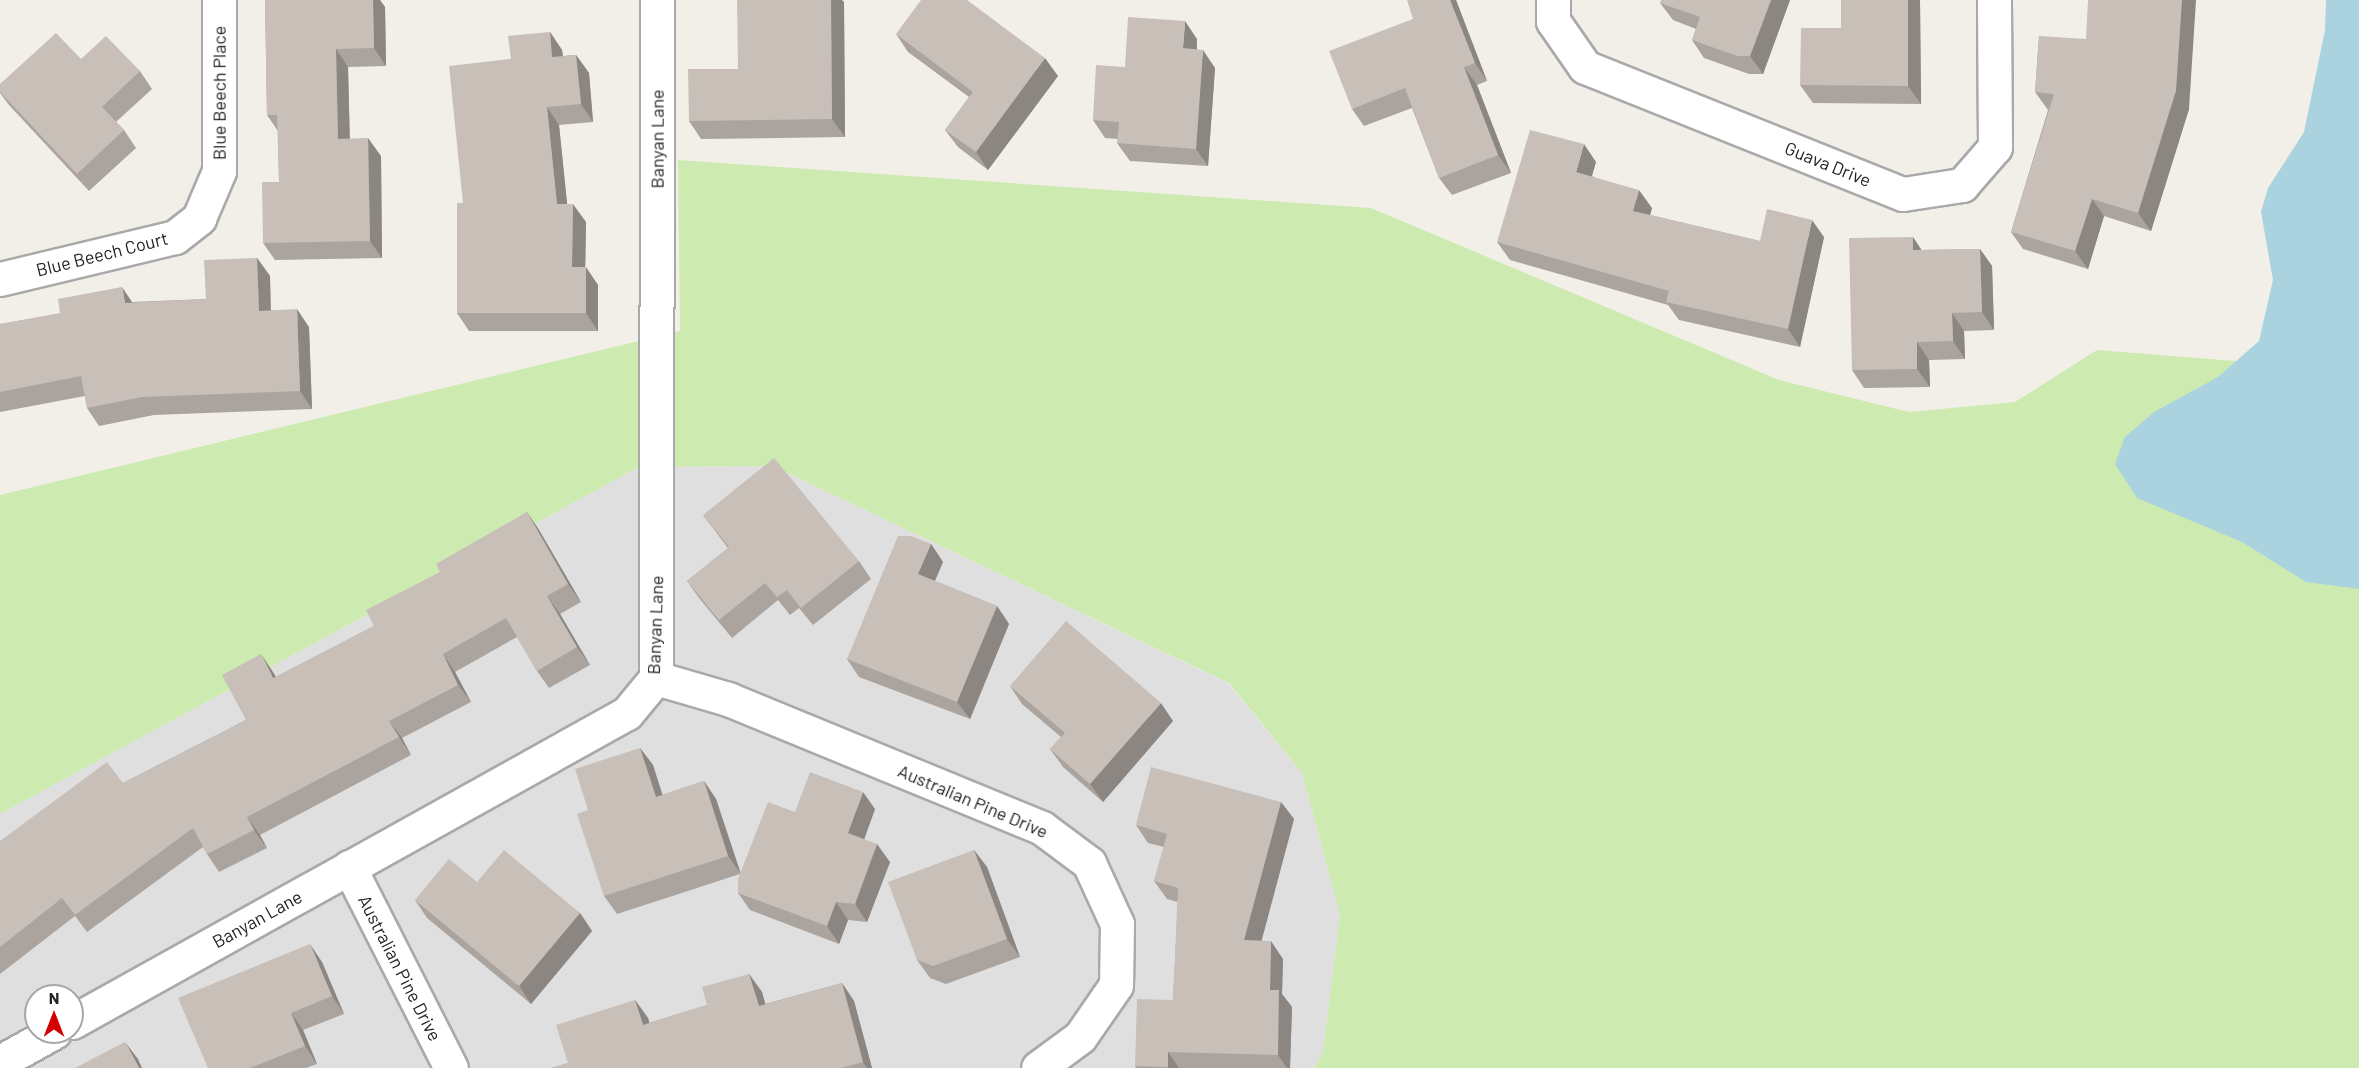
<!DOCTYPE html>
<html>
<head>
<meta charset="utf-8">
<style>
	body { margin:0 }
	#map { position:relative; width:2359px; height:1068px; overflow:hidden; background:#f2efe9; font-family:Barlow,sans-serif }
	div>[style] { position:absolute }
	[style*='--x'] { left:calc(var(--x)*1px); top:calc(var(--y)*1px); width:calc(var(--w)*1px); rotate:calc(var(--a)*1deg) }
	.residential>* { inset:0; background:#e0dfdf }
	.grass>* { inset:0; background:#cdebb0 }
	.water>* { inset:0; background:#aad3df }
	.roads { filter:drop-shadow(2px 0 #a9a9a9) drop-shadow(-2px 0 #a9a9a9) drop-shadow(0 2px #a9a9a9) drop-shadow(0 -2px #a9a9a9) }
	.minor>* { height:33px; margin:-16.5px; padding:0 16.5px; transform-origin:16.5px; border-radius:16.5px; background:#fff }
	.wall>* { inset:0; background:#aba49e }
	.shaded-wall>* { inset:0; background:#8b8681 }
	.building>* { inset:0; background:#c7bfb8 }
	span { translate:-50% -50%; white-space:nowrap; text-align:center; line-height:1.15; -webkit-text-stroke:4.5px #fff; paint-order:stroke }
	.street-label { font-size:18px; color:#222 }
	.north { position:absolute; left:24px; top:984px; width:60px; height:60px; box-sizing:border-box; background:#fff; border:2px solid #a7a7a7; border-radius:50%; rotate:0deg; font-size:16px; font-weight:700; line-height:24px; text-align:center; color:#222 }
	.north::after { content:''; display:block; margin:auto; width:21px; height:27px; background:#d40000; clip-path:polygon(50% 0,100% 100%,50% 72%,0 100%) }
</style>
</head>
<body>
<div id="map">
	<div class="residential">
		<div style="clip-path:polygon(evenodd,773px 466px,1228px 683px,1302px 773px,1340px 914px,1323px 1052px,1314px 1068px,0 1068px,0 814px,639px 467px,773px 466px,36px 996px,72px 996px,72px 1032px,36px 1032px,36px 996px)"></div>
	</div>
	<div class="grass">
		<div style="clip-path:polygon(678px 160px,1371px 208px,1779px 380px,1909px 412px,2015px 402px,2097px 350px,2359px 371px,2359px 1068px,1314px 1068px,1323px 1052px,1340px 914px,1302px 773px,1229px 683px,773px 466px,639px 467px,0 814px,0 495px,680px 331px)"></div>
	</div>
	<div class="water">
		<div style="clip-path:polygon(2326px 0,2359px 0,2359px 589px,2306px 582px,2242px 542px,2137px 498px,2115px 464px,2125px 437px,2154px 412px,2218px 377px,2259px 341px,2273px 280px,2261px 212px,2268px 188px,2304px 132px,2325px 30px)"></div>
	</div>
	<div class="roads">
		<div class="minor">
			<div style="--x:1553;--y:0;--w:21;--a:90"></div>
			<div style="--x:1553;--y:21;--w:56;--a:55.2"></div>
			<div style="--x:1585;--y:67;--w:342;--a:21.8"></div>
			<div style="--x:1903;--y:194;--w:60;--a:-8.7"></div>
			<div style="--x:1962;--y:185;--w:50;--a:-49"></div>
			<div style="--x:1995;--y:147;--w:147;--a:-90.4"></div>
			<div style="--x:0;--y:279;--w:180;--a:-13.5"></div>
			<div style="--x:175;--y:237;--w:31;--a:-38"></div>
			<div style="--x:199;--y:218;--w:51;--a:-66.9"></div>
			<div style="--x:219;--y:171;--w:171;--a:-90"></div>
			<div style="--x:656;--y:678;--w:75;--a:16.3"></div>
			<div style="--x:728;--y:699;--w:339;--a:22.3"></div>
			<div style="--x:1042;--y:828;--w:59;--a:36.7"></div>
			<div style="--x:1089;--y:863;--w:67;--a:65.3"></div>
			<div style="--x:1117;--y:924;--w:61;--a:90.9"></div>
			<div style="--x:1116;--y:985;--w:63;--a:124.7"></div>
			<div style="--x:1080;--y:1037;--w:52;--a:143.6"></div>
			<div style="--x:349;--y:867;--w:225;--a:63.1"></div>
			<div style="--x:72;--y:1022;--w:635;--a:-29.11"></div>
			<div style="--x:627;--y:713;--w:45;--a:-50.4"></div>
			<div style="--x:656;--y:678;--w:678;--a:-89.92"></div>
			<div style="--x:0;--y:1062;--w:62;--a:-29.1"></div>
		</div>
	</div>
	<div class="wall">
		<div style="clip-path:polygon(265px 0,380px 0,385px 7px,386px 66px,348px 67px,350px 139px,381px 156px,382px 258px,275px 260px,263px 243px,279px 182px,278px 131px,267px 115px)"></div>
		<div style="clip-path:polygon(1456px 0,1487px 81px,1477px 85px,1511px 173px,1452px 195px,1439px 178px,1412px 108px,1364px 126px,1352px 109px,1413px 19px)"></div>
		<div style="clip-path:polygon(1790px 0,1763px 74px,1749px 74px,1704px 58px,1692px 40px,1696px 29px,1673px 20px,1660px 3px)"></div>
		<div style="clip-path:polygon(1920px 0,1921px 104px,1813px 103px,1800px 85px,1841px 28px)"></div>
		<div style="clip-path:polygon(844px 2px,845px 137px,701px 139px,689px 121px)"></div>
		<div style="clip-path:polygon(550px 32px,562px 50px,563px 56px,576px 55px,589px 73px,593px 122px,559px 125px,567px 204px,586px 222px,585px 267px,598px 285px,598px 331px,469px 331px,457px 313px,463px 203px,511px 59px)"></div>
		<div style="clip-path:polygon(896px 34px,1058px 76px,988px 170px,958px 147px,945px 130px,969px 97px,908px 52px)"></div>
		<div style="clip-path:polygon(2039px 36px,2189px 109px,2151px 231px,2104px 216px,2088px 269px,2023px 249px,2011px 232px,2048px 110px,2035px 92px)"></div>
		<div style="clip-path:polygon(1197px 39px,1197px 49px,1215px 68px,1208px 166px,1130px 161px,1117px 143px,1118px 139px,1105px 138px,1093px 120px,1125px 67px)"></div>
		<div style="clip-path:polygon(81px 59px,140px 71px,152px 89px,116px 122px,124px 130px,136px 148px,89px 191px,9px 105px,0 93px,0 84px)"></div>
		<div style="clip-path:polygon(1596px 162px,1592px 176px,1652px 208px,1650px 215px,1760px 241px,1824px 237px,1800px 347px,1679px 320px,1668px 305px,1510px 260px,1497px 242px)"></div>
		<div style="clip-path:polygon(1980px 249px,1992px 266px,1994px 330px,1964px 331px,1965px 359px,1929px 360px,1930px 387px,1864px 388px,1852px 370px,1922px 250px)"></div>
		<div style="clip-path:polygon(257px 258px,270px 276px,271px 310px,309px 327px,312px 409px,154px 415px,99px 426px,87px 408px,85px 396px,0 412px,0 324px,132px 302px,206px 299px)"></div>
		<div style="clip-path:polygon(527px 512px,539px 530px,581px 602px,560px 614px,590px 665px,549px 688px,537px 671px,517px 637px,455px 672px,471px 702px,402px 738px,411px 755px,260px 835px,267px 848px,219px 872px,207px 854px,203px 847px,87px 932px,75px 916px,0 974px,0 841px,123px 783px,246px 720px,273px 672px,276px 677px,374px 626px,440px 572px)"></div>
		<div style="clip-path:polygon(703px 515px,859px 561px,871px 579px,813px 625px,799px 608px,790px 615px,778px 600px,732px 638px,699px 598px,687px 581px,728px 548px)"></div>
		<div style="clip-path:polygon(931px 544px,943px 562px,935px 581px,997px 606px,1009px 624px,970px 719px,859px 677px,847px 659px)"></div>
		<div style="clip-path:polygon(1010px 686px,1173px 721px,1103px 802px,1063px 767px,1050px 749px,1061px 737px,1022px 704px)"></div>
		<div style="clip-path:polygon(640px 748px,653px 765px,662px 795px,704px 781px,716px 799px,740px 873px,795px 812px,875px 809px,864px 839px,890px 862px,867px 922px,848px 920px,839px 944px,750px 910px,738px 893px,740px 874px,617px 914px,604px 896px,588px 810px)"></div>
		<div style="clip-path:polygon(1281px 802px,1294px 819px,1261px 941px,1283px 959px,1282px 994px,1292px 1007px,1290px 1068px,1136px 1068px,1135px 1066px,1173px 1000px,1178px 902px,1167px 899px,1154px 881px,1164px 847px,1148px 843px,1136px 825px)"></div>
		<div style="clip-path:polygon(974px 850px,987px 867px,1020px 957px,946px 984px,930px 978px,917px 960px)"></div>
		<div style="clip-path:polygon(477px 882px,580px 913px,592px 931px,531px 1004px,427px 918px,415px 900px)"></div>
		<div style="clip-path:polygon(322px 962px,344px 1014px,303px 1030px,317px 1064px,306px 1068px,208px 1068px)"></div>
		<div style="clip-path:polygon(749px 974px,762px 992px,765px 1004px,842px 983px,854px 1001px,872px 1068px,551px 1068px,568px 1063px,635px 1000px,648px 1018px,649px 1023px,707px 1005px)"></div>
	</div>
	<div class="shaded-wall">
		<div style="clip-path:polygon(373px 0,380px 0,385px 7px,386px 66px,374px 48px)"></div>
		<div style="clip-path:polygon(831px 0,842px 0,844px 2px,845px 137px,832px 119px)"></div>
		<div style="clip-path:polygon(1450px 0,1456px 0,1487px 81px,1475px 63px)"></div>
		<div style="clip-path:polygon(1771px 0,1790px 0,1763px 74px,1750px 56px)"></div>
		<div style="clip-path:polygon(1908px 0,1920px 0,1921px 104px,1908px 86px)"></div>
		<div style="clip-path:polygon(2182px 0,2196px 0,2189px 109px,2151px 231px,2138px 213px)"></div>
		<div style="clip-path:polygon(1185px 21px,1197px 39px,1196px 66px,1183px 48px)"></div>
		<div style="clip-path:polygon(550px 32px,562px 50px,565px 75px,552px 57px)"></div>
		<div style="clip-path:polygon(336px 49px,348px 67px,350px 157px,338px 139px)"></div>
		<div style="clip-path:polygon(1203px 50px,1215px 68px,1208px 166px,1196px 149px)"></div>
		<div style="clip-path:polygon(576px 55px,589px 73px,593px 122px,581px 104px)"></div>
		<div style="clip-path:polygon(1045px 58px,1058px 76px,988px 170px,976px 152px)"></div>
		<div style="clip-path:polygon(1464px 67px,1477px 85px,1511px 173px,1498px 155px)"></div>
		<div style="clip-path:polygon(547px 107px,559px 125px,569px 222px,557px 204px)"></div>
		<div style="clip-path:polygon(368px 138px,381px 156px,382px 258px,370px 241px)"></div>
		<div style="clip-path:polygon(1584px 144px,1596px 162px,1588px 189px,1576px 172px)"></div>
		<div style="clip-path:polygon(1639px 190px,1652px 208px,1646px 229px,1633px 211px)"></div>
		<div style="clip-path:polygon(2092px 199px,2104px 216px,2088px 269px,2075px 251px)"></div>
		<div style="clip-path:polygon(573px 204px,586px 222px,585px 285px,572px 267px)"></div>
		<div style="clip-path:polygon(1812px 220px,1824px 237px,1800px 347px,1788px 329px)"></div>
		<div style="clip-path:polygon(1913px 237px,1925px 255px,1913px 250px)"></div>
		<div style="clip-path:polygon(1980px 249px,1992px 266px,1994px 330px,1982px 312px)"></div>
		<div style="clip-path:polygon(257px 258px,270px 276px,271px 329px,259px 311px)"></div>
		<div style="clip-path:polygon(586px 267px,598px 285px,598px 331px,586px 313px)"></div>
		<div style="clip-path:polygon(122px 287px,134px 305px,125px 303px)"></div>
		<div style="clip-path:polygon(297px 309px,309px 327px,312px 409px,300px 391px)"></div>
		<div style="clip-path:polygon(1952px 313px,1964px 331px,1965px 359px,1953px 341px)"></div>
		<div style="clip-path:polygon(1917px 342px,1929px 360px,1930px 387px,1917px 369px)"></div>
		<div style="clip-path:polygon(527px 512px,539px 530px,581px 602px,568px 584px)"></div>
		<div style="clip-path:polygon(931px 544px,943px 562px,930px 592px,918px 574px)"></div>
		<div style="clip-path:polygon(547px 596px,560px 614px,590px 665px,577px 647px)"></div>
		<div style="clip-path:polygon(997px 606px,1009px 624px,970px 719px,957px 702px)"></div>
		<div style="clip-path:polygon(261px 654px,273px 672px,286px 696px,273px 678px)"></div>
		<div style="clip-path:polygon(443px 654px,455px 672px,471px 702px,458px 685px)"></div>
		<div style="clip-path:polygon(1161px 703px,1173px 721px,1103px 802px,1090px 784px)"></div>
		<div style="clip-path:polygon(389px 721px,402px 738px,411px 755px,399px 737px)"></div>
		<div style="clip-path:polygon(640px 748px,653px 765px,669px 815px,656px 797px)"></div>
		<div style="clip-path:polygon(704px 781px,716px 799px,741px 874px,728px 856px)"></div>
		<div style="clip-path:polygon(863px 792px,875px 809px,860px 851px,848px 833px)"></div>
		<div style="clip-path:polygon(1281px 802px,1294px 819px,1257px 958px,1244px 940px)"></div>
		<div style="clip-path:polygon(247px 817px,260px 835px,267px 848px,254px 830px)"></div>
		<div style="clip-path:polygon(877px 844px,890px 862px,867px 922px,855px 904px)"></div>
		<div style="clip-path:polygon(974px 850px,987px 867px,1020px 957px,1007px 939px)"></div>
		<div style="clip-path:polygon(836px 902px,848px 920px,839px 944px,827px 926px)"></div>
		<div style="clip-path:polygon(580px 913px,592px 931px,531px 1004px,519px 986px)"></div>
		<div style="clip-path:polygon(1271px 941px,1283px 959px,1282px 994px,1292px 1007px,1290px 1068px,1287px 1068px,1278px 1055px,1270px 990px)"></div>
		<div style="clip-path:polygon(310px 944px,322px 962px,344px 1014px,332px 996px)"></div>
		<div style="clip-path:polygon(749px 974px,762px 992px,771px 1024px,759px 1006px)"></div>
		<div style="clip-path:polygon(842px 983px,854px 1001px,872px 1068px,867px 1068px,863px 1062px)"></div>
		<div style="clip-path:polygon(635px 1000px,648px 1018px,655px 1043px,643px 1025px)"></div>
		<div style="clip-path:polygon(291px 1013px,303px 1030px,317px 1064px,305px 1046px)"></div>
		<div style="clip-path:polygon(125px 1042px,138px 1059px,142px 1068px,139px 1068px)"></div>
		<div style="clip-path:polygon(1168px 1052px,1179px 1068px,1169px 1068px,1168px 1067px)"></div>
	</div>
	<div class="building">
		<div style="clip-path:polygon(265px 0,373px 0,374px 48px,336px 49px,338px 139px,368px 138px,370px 241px,263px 243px,262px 182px,279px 182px,277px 115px,267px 115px)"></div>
		<div style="clip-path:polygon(737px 0,831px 0,832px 119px,689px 121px,688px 69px,738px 69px)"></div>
		<div style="clip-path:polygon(921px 0,967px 0,1045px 58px,976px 152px,945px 130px,973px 92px,896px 34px)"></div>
		<div style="clip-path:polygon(1407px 0,1450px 0,1475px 63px,1464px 67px,1498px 155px,1439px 178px,1405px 88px,1352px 109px,1329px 51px,1413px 19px)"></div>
		<div style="clip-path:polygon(1661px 0,1771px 0,1750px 56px,1737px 56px,1692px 40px,1700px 17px,1660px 3px)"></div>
		<div style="clip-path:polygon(1841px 0,1908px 0,1908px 86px,1800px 85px,1801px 28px,1841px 28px)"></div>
		<div style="clip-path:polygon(2088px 0,2182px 0,2176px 91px,2138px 213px,2092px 199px,2075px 251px,2011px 232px,2054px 94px,2035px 92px,2039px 36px,2086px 39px)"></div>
		<div style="clip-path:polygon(1128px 17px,1185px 21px,1183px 48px,1203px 50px,1196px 149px,1117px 143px,1119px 122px,1093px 120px,1096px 65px,1125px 67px)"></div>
		<div style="clip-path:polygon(550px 32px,552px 57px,576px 55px,581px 104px,547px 107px,557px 204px,573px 204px,572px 267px,586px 267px,586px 313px,457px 313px,457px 203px,463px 203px,449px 66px,511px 59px,508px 36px)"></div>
		<div style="clip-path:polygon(56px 33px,81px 59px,106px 36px,140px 71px,102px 107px,124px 130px,77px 174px,0 92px,0 84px)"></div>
		<div style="clip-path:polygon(1530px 130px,1584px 144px,1576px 172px,1639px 190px,1633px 211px,1760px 241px,1767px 209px,1812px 220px,1788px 329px,1666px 302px,1669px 291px,1497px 242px)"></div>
		<div style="clip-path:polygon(1913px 237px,1913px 250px,1980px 249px,1982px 312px,1952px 313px,1953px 341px,1917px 342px,1917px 369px,1852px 370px,1849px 238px)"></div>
		<div style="clip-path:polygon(257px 258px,259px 311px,297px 309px,300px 391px,142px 397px,87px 408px,81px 376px,0 392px,0 324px,60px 313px,58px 299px,122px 287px,125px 303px,206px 299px,204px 260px)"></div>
		<div style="clip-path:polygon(774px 458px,859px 561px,801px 608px,787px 590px,777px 597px,765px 583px,719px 620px,687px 581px,729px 547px,703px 515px)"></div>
		<div style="clip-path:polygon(527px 512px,568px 584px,547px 596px,577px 647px,537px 671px,506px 618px,443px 654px,458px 685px,389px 721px,399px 737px,247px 817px,254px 830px,207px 854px,193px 828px,75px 915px,62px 898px,0 947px,0 841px,107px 762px,123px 783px,246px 720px,222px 675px,261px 654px,273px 678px,374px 626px,366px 610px,440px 572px,436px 564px)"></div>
		<div style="clip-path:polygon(898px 536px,911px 536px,931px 544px,918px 574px,997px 606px,957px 702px,847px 659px)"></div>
		<div style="clip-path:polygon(1066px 621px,1161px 703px,1090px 784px,1050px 749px,1065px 733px,1010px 686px)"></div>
		<div style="clip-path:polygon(640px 748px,656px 797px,704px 781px,728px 856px,604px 896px,577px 814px,588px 810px,575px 769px)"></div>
		<div style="clip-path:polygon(1151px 767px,1281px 802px,1244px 940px,1271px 941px,1270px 990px,1279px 990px,1278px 1055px,1168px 1052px,1168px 1067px,1135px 1066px,1137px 999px,1173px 1000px,1178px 888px,1154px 881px,1167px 834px,1136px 825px)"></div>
		<div style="clip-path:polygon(810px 772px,863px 792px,848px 833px,877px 844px,855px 904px,836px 902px,827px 926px,738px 893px,738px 879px,768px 802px,795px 812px)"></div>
		<div style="clip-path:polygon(504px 850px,580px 913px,519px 986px,415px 900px,449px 859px,477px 882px)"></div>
		<div style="clip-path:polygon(974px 850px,1007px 939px,933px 966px,917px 960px,888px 882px)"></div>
		<div style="clip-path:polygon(310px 944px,332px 996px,291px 1013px,305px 1046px,250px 1068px,208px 1068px,178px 998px)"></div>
		<div style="clip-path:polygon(749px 974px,759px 1006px,842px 983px,863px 1062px,841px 1068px,551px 1068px,568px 1063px,556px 1025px,635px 1000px,643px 1025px,707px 1005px,702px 987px)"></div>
		<div style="clip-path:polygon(125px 1042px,139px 1068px,75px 1068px)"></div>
	</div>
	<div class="street-label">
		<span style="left:219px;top:93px;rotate:-90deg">Blue Beech Place</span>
		<span style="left:657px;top:139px;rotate:-90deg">Banyan Lane</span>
		<span style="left:1828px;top:164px;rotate:22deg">Guava Drive</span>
		<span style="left:102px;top:254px;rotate:-14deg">Blue Beech Court</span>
		<span style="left:655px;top:625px;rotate:-88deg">Banyan Lane</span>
		<span style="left:973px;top:801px;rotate:23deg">Australian Pine Drive</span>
		<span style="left:257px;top:919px;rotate:-29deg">Banyan Lane</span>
		<span style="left:400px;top:968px;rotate:63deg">Australian Pine Drive</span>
	</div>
	<div class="north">N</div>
</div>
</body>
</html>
